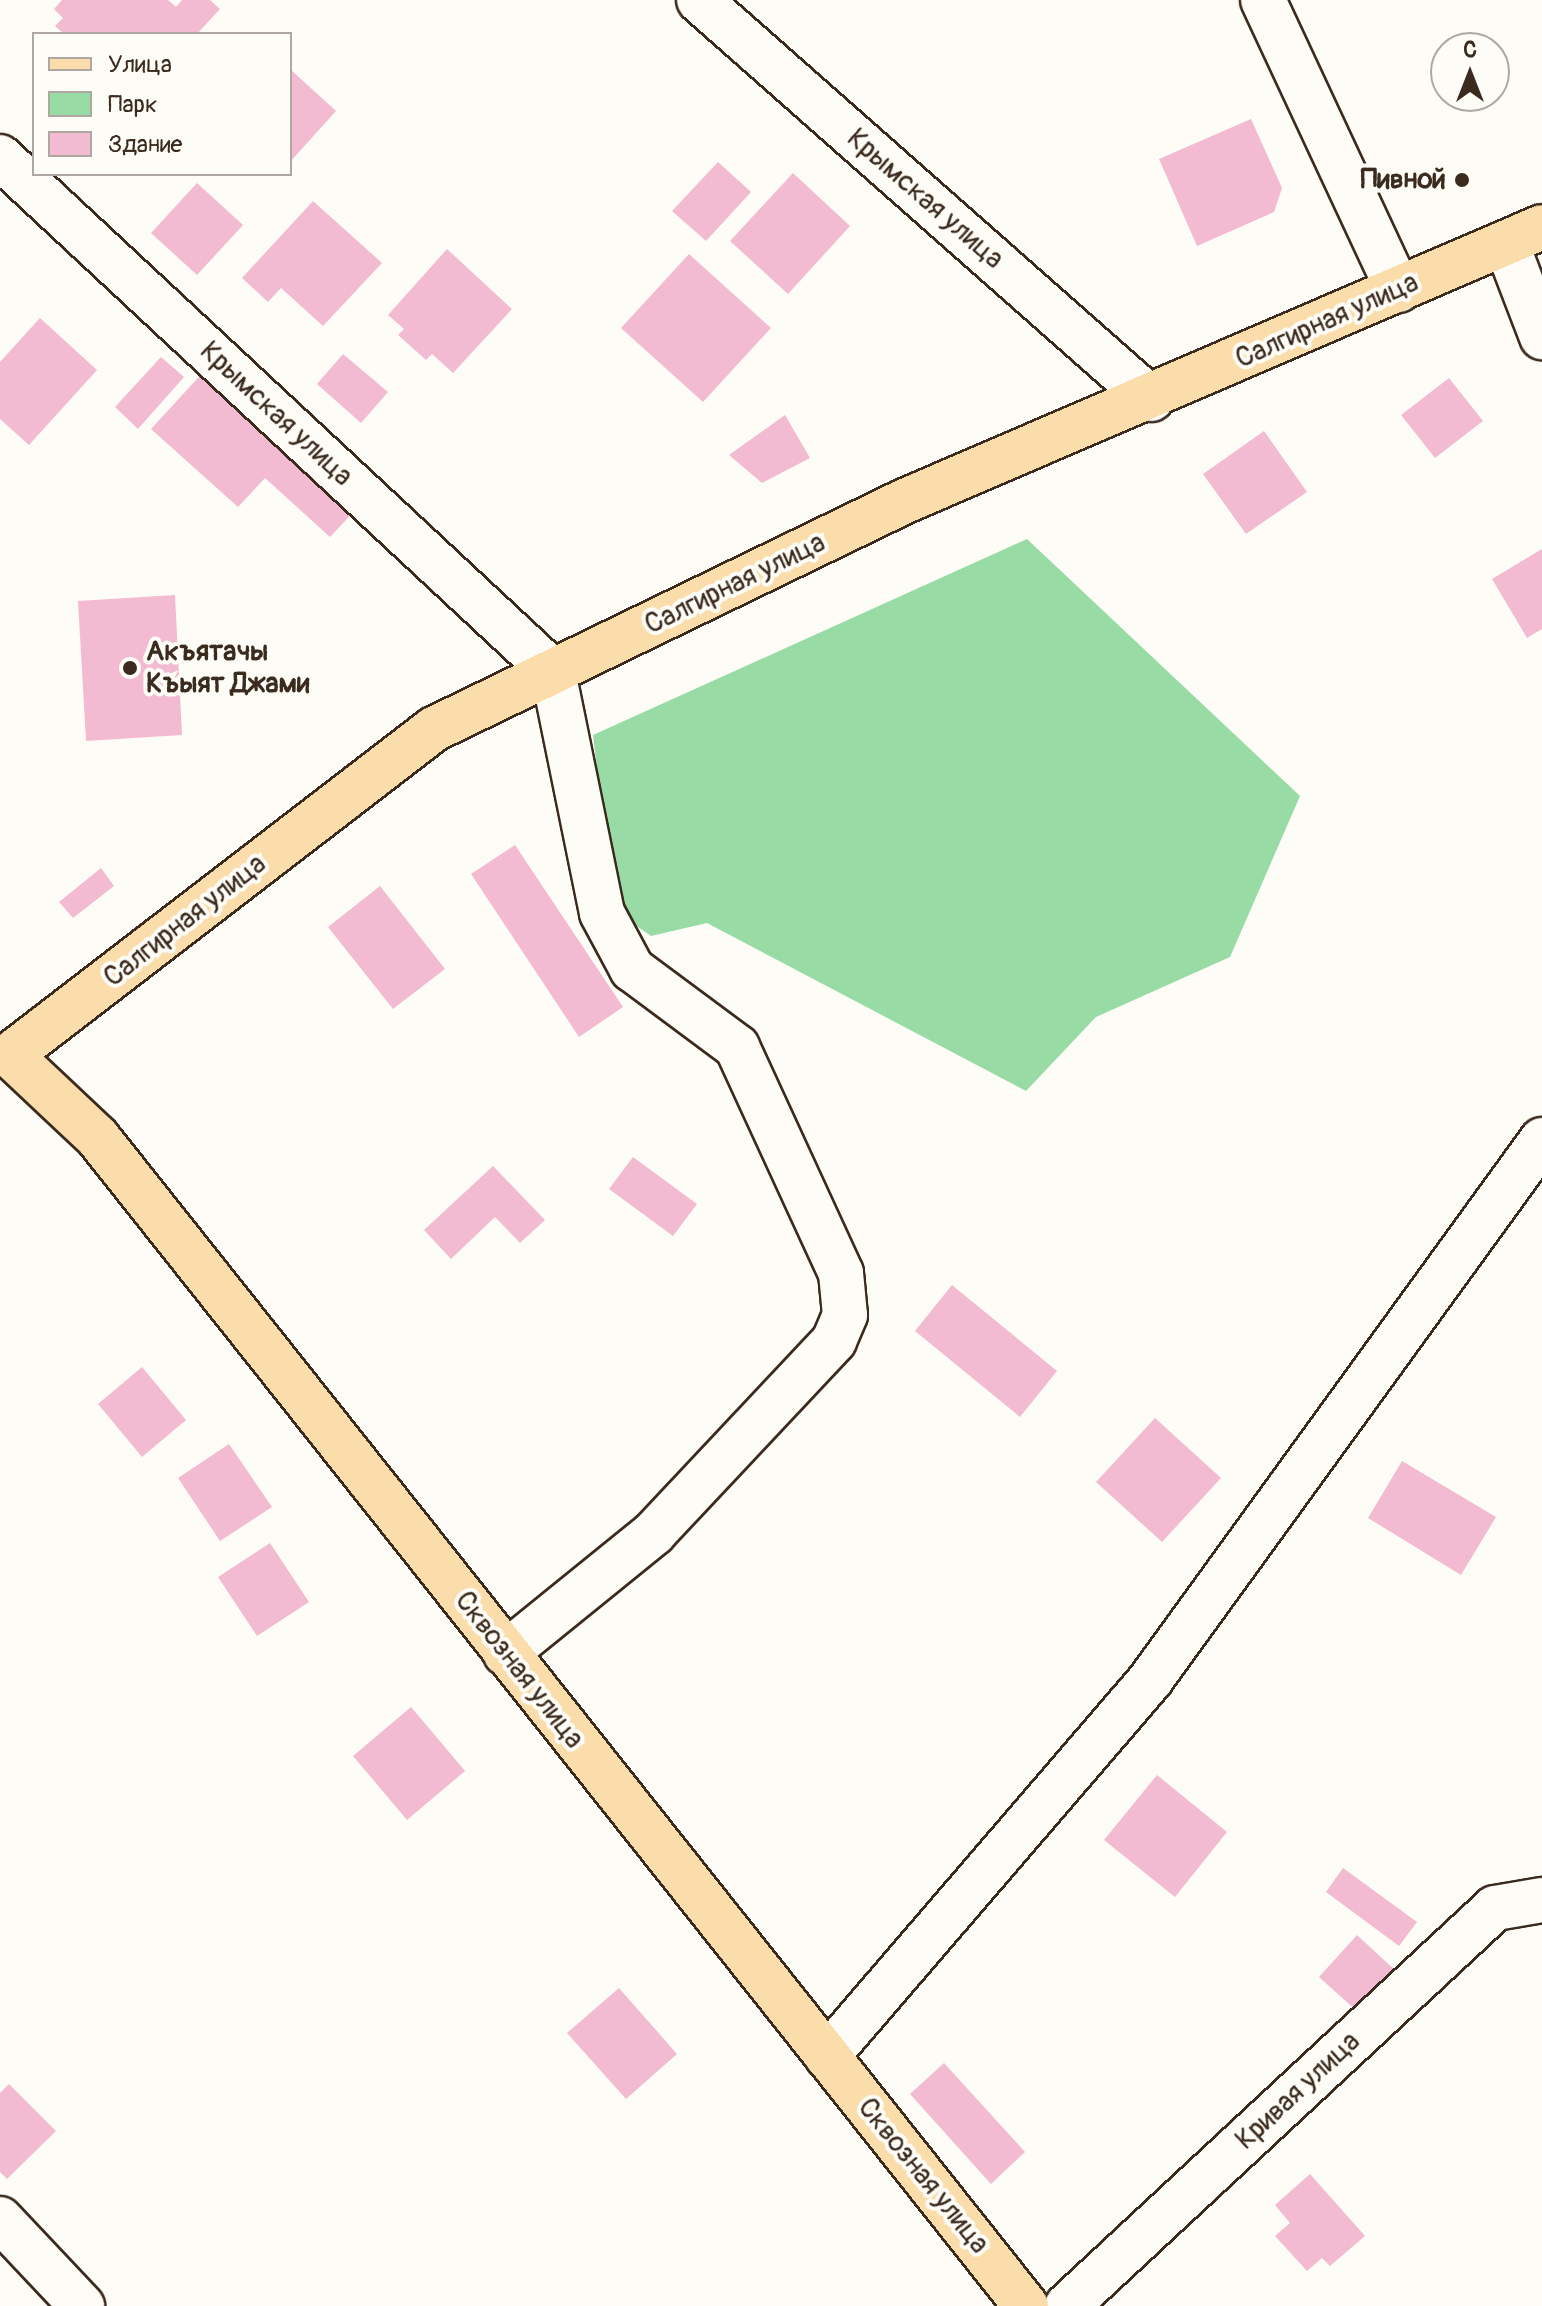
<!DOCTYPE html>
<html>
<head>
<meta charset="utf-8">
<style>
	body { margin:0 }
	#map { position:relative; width:1542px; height:2306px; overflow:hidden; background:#fdfcf7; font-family:Pangolin,sans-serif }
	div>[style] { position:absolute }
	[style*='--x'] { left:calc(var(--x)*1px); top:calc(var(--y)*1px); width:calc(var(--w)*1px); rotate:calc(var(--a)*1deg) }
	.green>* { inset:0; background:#99dba5 }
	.building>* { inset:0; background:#f3bbd2 }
	.roads { filter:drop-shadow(2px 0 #3b2a1e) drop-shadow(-2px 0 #3b2a1e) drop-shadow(0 2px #3b2a1e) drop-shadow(0 -2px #3b2a1e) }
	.minor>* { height:44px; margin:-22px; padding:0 22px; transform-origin:22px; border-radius:22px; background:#fdfcf7 }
	.major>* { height:44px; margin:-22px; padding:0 22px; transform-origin:22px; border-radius:22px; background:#faddab }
	.dots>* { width:22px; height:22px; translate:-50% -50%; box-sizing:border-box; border:4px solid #fdfcf7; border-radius:50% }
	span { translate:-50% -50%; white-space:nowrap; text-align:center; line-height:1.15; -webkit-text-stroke:8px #fdfcf7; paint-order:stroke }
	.poi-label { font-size:28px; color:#3b2a1e; font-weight:700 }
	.right { translate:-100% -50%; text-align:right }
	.left { translate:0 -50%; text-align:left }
	.street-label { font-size:28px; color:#3b2a1e }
	.legend { position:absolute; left:32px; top:32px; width:260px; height:144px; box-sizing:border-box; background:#fdfcf7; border:2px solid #afa8a0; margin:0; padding:10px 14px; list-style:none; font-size:24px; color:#3b2a1e }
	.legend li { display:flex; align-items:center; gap:16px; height:40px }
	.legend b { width:40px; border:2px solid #afa8a0 }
	.north { position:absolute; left:1430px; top:32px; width:80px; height:80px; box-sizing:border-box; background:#fdfcf7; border:2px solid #afa8a0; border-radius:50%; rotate:0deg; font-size:22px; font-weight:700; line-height:32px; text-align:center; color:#3b2a1e }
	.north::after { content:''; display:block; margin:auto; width:28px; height:36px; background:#3b2a1e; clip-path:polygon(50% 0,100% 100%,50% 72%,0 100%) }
</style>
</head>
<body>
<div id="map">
	<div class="green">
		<div style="clip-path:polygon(1027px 539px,1300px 796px,1230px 957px,1096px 1017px,1026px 1091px,707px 923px,651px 936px,614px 910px,593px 735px)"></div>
	</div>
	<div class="building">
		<div style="clip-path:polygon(62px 0,168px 0,176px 7px,182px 0,210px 0,220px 9px,197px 34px,64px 34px,55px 26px,63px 18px,54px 9px)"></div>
		<div style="clip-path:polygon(290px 69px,336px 111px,290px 162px)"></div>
		<div style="clip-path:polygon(1251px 119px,1282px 188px,1274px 212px,1197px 246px,1159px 159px)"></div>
		<div style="clip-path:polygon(718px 162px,751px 192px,706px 241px,672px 211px)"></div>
		<div style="clip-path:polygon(793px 173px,850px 226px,788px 294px,730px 241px)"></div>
		<div style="clip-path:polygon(197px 183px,243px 225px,197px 275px,151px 233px)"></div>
		<div style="clip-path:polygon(313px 201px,382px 263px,323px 326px,281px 288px,268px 302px,242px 278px)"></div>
		<div style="clip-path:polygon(447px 249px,512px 309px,453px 373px,432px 354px,426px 360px,398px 335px,404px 329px,388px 315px)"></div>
		<div style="clip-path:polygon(689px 254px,771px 328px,703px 402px,621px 328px)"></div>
		<div style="clip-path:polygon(40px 318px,97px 370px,29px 445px,0 419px,0 362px)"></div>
		<div style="clip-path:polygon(343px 354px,388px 392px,361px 423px,317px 384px)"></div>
		<div style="clip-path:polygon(161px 357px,184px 377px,138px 429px,115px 407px)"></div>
		<div style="clip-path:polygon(207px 368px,360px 505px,330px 537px,265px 478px,238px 507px,151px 429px)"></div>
		<div style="clip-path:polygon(1449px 378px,1483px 421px,1435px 458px,1401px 415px)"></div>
		<div style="clip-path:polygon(785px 415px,810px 458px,762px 483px,729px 455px)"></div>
		<div style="clip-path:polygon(1264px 431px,1307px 492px,1246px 534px,1203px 474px)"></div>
		<div style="clip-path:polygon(1542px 549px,1542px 629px,1527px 638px,1492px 579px)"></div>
		<div style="clip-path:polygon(175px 595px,182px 735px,86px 741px,78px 601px)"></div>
		<div style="clip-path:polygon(515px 845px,623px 1007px,579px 1037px,471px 874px)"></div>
		<div style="clip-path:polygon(101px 868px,114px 886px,73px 918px,59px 902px)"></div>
		<div style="clip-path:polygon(380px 886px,445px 969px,393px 1009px,328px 927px)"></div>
		<div style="clip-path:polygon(633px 1157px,697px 1204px,673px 1236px,609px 1189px)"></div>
		<div style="clip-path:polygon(493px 1166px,545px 1220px,520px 1243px,495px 1217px,451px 1259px,424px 1230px)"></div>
		<div style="clip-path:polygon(952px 1285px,1057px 1371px,1020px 1417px,915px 1331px)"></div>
		<div style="clip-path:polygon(142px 1367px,186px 1420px,142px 1457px,98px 1404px)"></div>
		<div style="clip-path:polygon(1155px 1418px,1221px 1478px,1162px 1542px,1096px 1482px)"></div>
		<div style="clip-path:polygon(229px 1444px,272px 1507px,220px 1541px,178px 1478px)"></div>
		<div style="clip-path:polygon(1402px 1461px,1496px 1517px,1461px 1575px,1368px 1518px)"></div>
		<div style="clip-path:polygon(270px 1543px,309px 1602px,257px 1636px,218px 1577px)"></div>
		<div style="clip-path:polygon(411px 1707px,465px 1771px,407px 1820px,353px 1756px)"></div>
		<div style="clip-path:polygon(1157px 1775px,1227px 1832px,1175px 1897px,1104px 1840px)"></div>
		<div style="clip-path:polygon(1343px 1868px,1417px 1922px,1399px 1946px,1326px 1892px)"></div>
		<div style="clip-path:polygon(1357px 1935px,1397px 1972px,1359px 2013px,1319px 1977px)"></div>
		<div style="clip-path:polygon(619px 1988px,677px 2054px,626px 2099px,567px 2033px)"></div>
		<div style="clip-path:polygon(944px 2063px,1025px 2152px,991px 2184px,910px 2094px)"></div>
		<div style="clip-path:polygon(9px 2084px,56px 2131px,7px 2179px,0 2172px,0 2093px)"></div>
		<div style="clip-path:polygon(1310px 2174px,1365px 2236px,1330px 2266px,1322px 2258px,1307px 2271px,1275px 2236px,1290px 2223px,1275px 2205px)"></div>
	</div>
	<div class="roads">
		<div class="minor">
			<div style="--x:699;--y:0;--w:603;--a:41.44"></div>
			<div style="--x:1263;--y:0;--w:320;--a:65"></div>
			<div style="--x:0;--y:157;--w:756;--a:42.96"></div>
			<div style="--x:553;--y:672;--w:246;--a:78.5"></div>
			<div style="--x:602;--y:913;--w:64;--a:61.8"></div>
			<div style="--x:632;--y:969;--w:131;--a:36.6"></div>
			<div style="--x:737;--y:1047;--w:249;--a:65.3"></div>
			<div style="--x:841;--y:1273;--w:42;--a:84.6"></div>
			<div style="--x:845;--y:1315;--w:28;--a:113"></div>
			<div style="--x:834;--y:1341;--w:263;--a:133.2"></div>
			<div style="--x:654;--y:1533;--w:191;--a:141"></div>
			<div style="--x:1506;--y:243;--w:101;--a:69"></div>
			<div style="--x:827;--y:2056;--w:497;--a:-49.3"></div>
			<div style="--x:1151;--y:1679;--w:666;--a:-54.04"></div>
			<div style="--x:0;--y:2219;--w:120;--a:46.7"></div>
			<div style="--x:1067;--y:2306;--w:584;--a:-42.92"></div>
			<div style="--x:1495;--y:1908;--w:48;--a:-9.7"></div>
		</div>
		<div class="major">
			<div style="--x:1026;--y:2306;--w:1493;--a:-128.47"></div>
			<div style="--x:97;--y:1137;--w:120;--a:-136.7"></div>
			<div style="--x:10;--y:1055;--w:535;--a:-37.56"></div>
			<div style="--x:434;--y:729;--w:523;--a:-25.83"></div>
			<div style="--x:905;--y:501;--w:693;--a:-23.27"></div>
		</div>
	</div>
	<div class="dots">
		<div style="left:1462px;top:180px;background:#3b2a1e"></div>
		<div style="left:130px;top:668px;background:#3b2a1e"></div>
	</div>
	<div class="poi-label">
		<span class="right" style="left:1446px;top:180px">Пивной</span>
		<span class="left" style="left:146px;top:668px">Акъятачы<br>Къыят Джами</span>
	</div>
	<div class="street-label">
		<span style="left:925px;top:199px;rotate:41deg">Крымская улица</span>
		<span style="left:1327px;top:321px;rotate:-24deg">Салгирная улица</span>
		<span style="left:276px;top:414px;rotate:43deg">Крымская улица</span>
		<span style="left:735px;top:584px;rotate:-26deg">Салгирная улица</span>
		<span style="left:185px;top:921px;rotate:-38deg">Салгирная улица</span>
		<span style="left:519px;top:1670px;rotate:52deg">Сквозная улица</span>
		<span style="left:1298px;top:2091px;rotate:-43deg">Кривая улица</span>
		<span style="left:923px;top:2176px;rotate:51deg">Сквозная улица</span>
	</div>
	<ul class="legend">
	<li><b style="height:10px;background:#faddab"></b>Улица</li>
	<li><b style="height:22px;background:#99dba5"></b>Парк</li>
	<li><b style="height:22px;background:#f3bbd2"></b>Здание</li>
	</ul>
	<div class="north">С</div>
</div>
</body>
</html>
